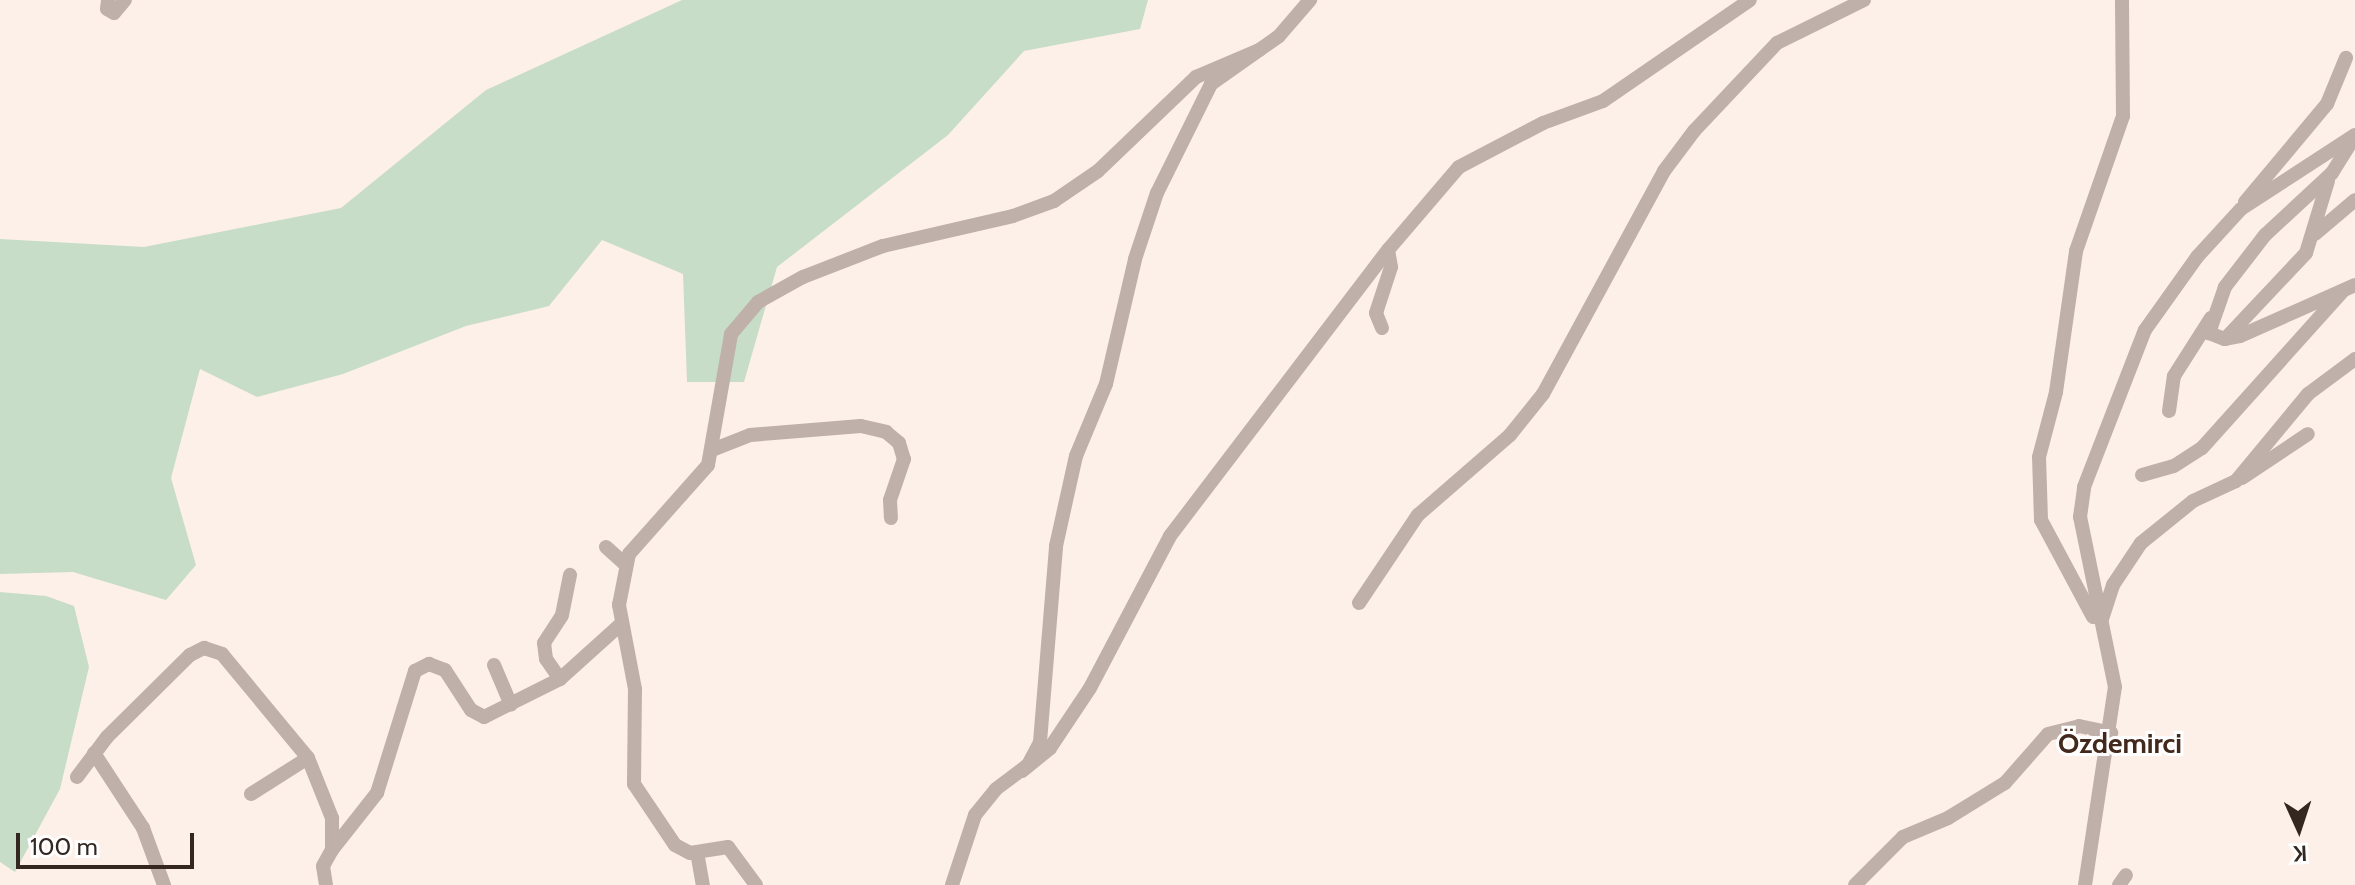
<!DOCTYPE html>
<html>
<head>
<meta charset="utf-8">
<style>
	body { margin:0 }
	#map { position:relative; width:2355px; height:885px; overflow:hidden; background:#fdf0e9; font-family:Cabin,sans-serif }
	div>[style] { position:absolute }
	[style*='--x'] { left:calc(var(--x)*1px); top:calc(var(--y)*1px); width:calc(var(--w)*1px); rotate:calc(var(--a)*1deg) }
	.green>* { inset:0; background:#c7ddc7 }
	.minor>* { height:14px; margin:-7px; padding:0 7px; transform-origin:7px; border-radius:7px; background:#bfb0a9 }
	span { translate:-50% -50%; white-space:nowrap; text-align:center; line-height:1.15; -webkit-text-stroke:6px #fff; paint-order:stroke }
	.quarter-label { font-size:28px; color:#42291b; font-weight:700 }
	.north { position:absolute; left:2259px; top:789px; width:80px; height:80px; -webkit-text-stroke:6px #fff; paint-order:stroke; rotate:177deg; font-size:22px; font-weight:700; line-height:32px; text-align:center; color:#332720 }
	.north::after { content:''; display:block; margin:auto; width:28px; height:36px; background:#332720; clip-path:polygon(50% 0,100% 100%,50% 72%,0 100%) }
	.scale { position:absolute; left:16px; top:833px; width:178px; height:36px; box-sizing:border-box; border:4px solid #332720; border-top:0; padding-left:10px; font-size:24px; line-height:28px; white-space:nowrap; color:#332720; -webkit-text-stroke:6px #fff; paint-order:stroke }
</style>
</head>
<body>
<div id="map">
	<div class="green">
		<div style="clip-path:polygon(682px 0,1148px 0,1140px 29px,1024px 51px,948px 135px,777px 267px,744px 382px,687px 382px,683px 274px,602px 240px,549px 306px,466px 326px,343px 374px,257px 397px,200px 369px,171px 478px,196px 565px,166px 600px,73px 572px,0 574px,0 239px,144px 247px,341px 208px,486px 90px)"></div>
		<div style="clip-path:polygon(0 592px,46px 596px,74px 606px,89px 667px,60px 789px,15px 872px,0 862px)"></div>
	</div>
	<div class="minor">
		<div style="--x:108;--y:0;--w:9;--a:96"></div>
		<div style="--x:107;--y:9;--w:8;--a:30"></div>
		<div style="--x:114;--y:13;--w:17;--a:-50"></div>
		<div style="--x:2355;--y:136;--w:44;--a:121.9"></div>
		<div style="--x:2332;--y:173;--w:91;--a:137.2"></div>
		<div style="--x:2265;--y:235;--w:66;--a:127.6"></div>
		<div style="--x:2225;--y:287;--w:49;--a:109.2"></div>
		<div style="--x:2209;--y:333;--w:17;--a:21"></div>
		<div style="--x:2225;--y:339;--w:15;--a:-11"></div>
		<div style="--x:2240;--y:336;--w:126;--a:-23.9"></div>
		<div style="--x:2245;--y:202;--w:128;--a:-50.1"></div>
		<div style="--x:2327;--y:104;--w:50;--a:-67.6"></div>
		<div style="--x:2315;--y:234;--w:52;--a:-40.4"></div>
		<div style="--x:1382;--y:328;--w:16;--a:-112"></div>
		<div style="--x:1376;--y:313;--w:48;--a:-71.9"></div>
		<div style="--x:1391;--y:267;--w:17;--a:-100"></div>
		<div style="--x:2225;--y:339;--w:118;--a:-46.7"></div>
		<div style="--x:2306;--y:253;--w:75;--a:-73"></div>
		<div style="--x:2169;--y:411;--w:35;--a:-82"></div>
		<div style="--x:2174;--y:376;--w:69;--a:-57.5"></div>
		<div style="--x:712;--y:450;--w:41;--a:-21.5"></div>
		<div style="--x:750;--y:435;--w:111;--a:-4.6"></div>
		<div style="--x:861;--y:426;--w:26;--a:13"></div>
		<div style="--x:886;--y:432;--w:17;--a:40"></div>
		<div style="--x:899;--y:443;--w:17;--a:73"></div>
		<div style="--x:904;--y:459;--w:43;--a:108.9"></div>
		<div style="--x:890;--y:500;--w:18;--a:87"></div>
		<div style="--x:2142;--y:475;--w:33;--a:-16"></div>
		<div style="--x:2174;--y:466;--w:33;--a:-33"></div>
		<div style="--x:2202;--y:448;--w:212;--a:-48.1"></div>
		<div style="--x:2242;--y:478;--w:79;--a:-33.7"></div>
		<div style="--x:606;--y:547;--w:25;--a:42"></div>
		<div style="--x:1359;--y:603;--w:106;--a:-56.2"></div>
		<div style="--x:1418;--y:515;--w:122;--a:-41"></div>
		<div style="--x:1510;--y:435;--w:53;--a:-51.2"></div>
		<div style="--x:1543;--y:394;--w:254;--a:-61.5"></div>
		<div style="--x:1664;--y:171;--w:50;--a:-53.1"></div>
		<div style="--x:1694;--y:131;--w:121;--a:-46.7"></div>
		<div style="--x:1777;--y:43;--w:97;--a:-26.3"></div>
		<div style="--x:2093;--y:617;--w:110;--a:-118.2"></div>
		<div style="--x:2041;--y:520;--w:63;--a:-91.8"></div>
		<div style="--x:2039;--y:457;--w:67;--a:-75.3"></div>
		<div style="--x:2056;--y:392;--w:142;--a:-81.9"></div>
		<div style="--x:2076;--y:251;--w:143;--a:-70.8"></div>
		<div style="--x:2123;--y:116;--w:116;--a:-90.5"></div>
		<div style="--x:2102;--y:619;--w:36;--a:-72"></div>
		<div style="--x:2113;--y:585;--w:50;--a:-56.3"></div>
		<div style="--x:2141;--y:543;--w:67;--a:-38.9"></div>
		<div style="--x:2193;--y:501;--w:47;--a:-24.9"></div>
		<div style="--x:2236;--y:481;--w:113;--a:-50.4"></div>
		<div style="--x:2308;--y:394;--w:59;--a:-36.7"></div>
		<div style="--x:494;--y:665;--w:43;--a:67"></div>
		<div style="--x:560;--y:679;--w:24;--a:-125"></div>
		<div style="--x:546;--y:659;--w:16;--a:-97"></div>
		<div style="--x:544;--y:643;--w:33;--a:-57"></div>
		<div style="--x:562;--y:615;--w:41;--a:-78.7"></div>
		<div style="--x:94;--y:753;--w:90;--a:56.8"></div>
		<div style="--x:143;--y:828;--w:61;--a:69.8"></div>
		<div style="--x:1022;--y:771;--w:36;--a:-39"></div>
		<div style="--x:1050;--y:748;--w:72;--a:-56.3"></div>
		<div style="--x:1090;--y:688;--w:172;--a:-62.2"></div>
		<div style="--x:1170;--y:536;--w:360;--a:-52.7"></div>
		<div style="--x:1388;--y:250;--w:109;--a:-49.5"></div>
		<div style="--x:1459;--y:167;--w:95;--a:-27.6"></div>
		<div style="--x:1543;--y:123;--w:64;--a:-20.1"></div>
		<div style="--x:1603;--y:101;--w:178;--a:-34.5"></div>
		<div style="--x:77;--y:777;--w:50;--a:-53.1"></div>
		<div style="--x:107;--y:737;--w:117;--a:-44.7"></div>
		<div style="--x:190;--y:655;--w:16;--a:-27"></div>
		<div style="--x:204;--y:648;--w:19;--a:18"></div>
		<div style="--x:222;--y:654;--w:135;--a:50.4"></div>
		<div style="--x:308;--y:758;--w:65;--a:68.2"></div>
		<div style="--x:332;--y:818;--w:32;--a:90"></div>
		<div style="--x:251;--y:794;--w:67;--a:-32.3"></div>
		<div style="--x:697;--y:852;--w:34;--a:80"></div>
		<div style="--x:326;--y:885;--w:19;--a:-99"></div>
		<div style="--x:323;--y:866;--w:18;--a:-61"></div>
		<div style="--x:332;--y:850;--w:73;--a:-51.7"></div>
		<div style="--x:377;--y:793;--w:128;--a:-72.7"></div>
		<div style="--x:415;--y:671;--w:16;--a:-27"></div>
		<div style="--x:429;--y:664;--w:17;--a:21"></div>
		<div style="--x:445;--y:670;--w:48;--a:57"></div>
		<div style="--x:471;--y:710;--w:15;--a:28"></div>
		<div style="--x:484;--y:717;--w:85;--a:-26.6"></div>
		<div style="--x:560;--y:679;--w:81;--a:-42"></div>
		<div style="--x:756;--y:885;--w:47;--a:-126.4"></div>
		<div style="--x:728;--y:847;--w:38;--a:171"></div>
		<div style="--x:690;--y:853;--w:17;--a:-152"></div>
		<div style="--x:675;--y:845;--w:73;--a:-123.9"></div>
		<div style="--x:634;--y:784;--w:95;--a:-89.4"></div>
		<div style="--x:635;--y:689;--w:86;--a:-100.8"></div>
		<div style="--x:619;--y:605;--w:52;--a:-78.9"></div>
		<div style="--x:629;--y:554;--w:119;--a:-48.4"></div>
		<div style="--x:708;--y:465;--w:133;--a:-80"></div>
		<div style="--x:731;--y:334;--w:42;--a:-49.8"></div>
		<div style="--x:758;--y:302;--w:51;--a:-29.1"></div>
		<div style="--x:803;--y:277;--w:86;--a:-21.2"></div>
		<div style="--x:883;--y:246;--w:133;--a:-13"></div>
		<div style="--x:1013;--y:216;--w:44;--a:-20.1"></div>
		<div style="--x:1054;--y:201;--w:53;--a:-34.3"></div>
		<div style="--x:1098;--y:171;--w:136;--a:-43.8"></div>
		<div style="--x:1196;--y:77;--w:69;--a:-23.2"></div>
		<div style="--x:952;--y:885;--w:74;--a:-71.8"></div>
		<div style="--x:975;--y:815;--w:33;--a:-51"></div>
		<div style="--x:996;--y:789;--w:40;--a:-37"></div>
		<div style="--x:1028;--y:765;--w:26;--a:-62"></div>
		<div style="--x:1040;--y:742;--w:197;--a:-85.3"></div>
		<div style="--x:1056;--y:546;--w:92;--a:-77.5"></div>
		<div style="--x:1076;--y:456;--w:78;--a:-67.4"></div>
		<div style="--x:1106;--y:384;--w:128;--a:-76.9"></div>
		<div style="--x:1135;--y:259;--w:70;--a:-71.6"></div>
		<div style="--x:1157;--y:193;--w:122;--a:-63.6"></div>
		<div style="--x:1211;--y:84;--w:83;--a:-35.2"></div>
		<div style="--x:1279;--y:36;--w:48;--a:-49.3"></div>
		<div style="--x:1855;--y:885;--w:68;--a:-45"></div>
		<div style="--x:1903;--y:837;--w:49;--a:-22.9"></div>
		<div style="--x:1948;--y:818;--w:67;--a:-31.6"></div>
		<div style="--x:2005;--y:783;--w:65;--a:-48.7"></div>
		<div style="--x:2048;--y:734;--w:32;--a:-14"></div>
		<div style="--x:2079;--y:726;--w:33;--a:12"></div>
		<div style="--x:2085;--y:885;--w:200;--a:-81.4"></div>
		<div style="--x:2115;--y:687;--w:174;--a:-101.6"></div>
		<div style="--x:2080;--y:517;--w:30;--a:-82"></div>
		<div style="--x:2084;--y:487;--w:168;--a:-68.8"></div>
		<div style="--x:2145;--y:330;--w:90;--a:-54.5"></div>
		<div style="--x:2197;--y:257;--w:65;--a:-47.5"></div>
		<div style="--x:2241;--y:209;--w:136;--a:-33"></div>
		<div style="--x:2119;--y:885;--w:12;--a:-55"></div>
	</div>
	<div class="quarter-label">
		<span style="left:2120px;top:743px">Özdemirci</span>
	</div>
	<div class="north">K</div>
	<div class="scale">100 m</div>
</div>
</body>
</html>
